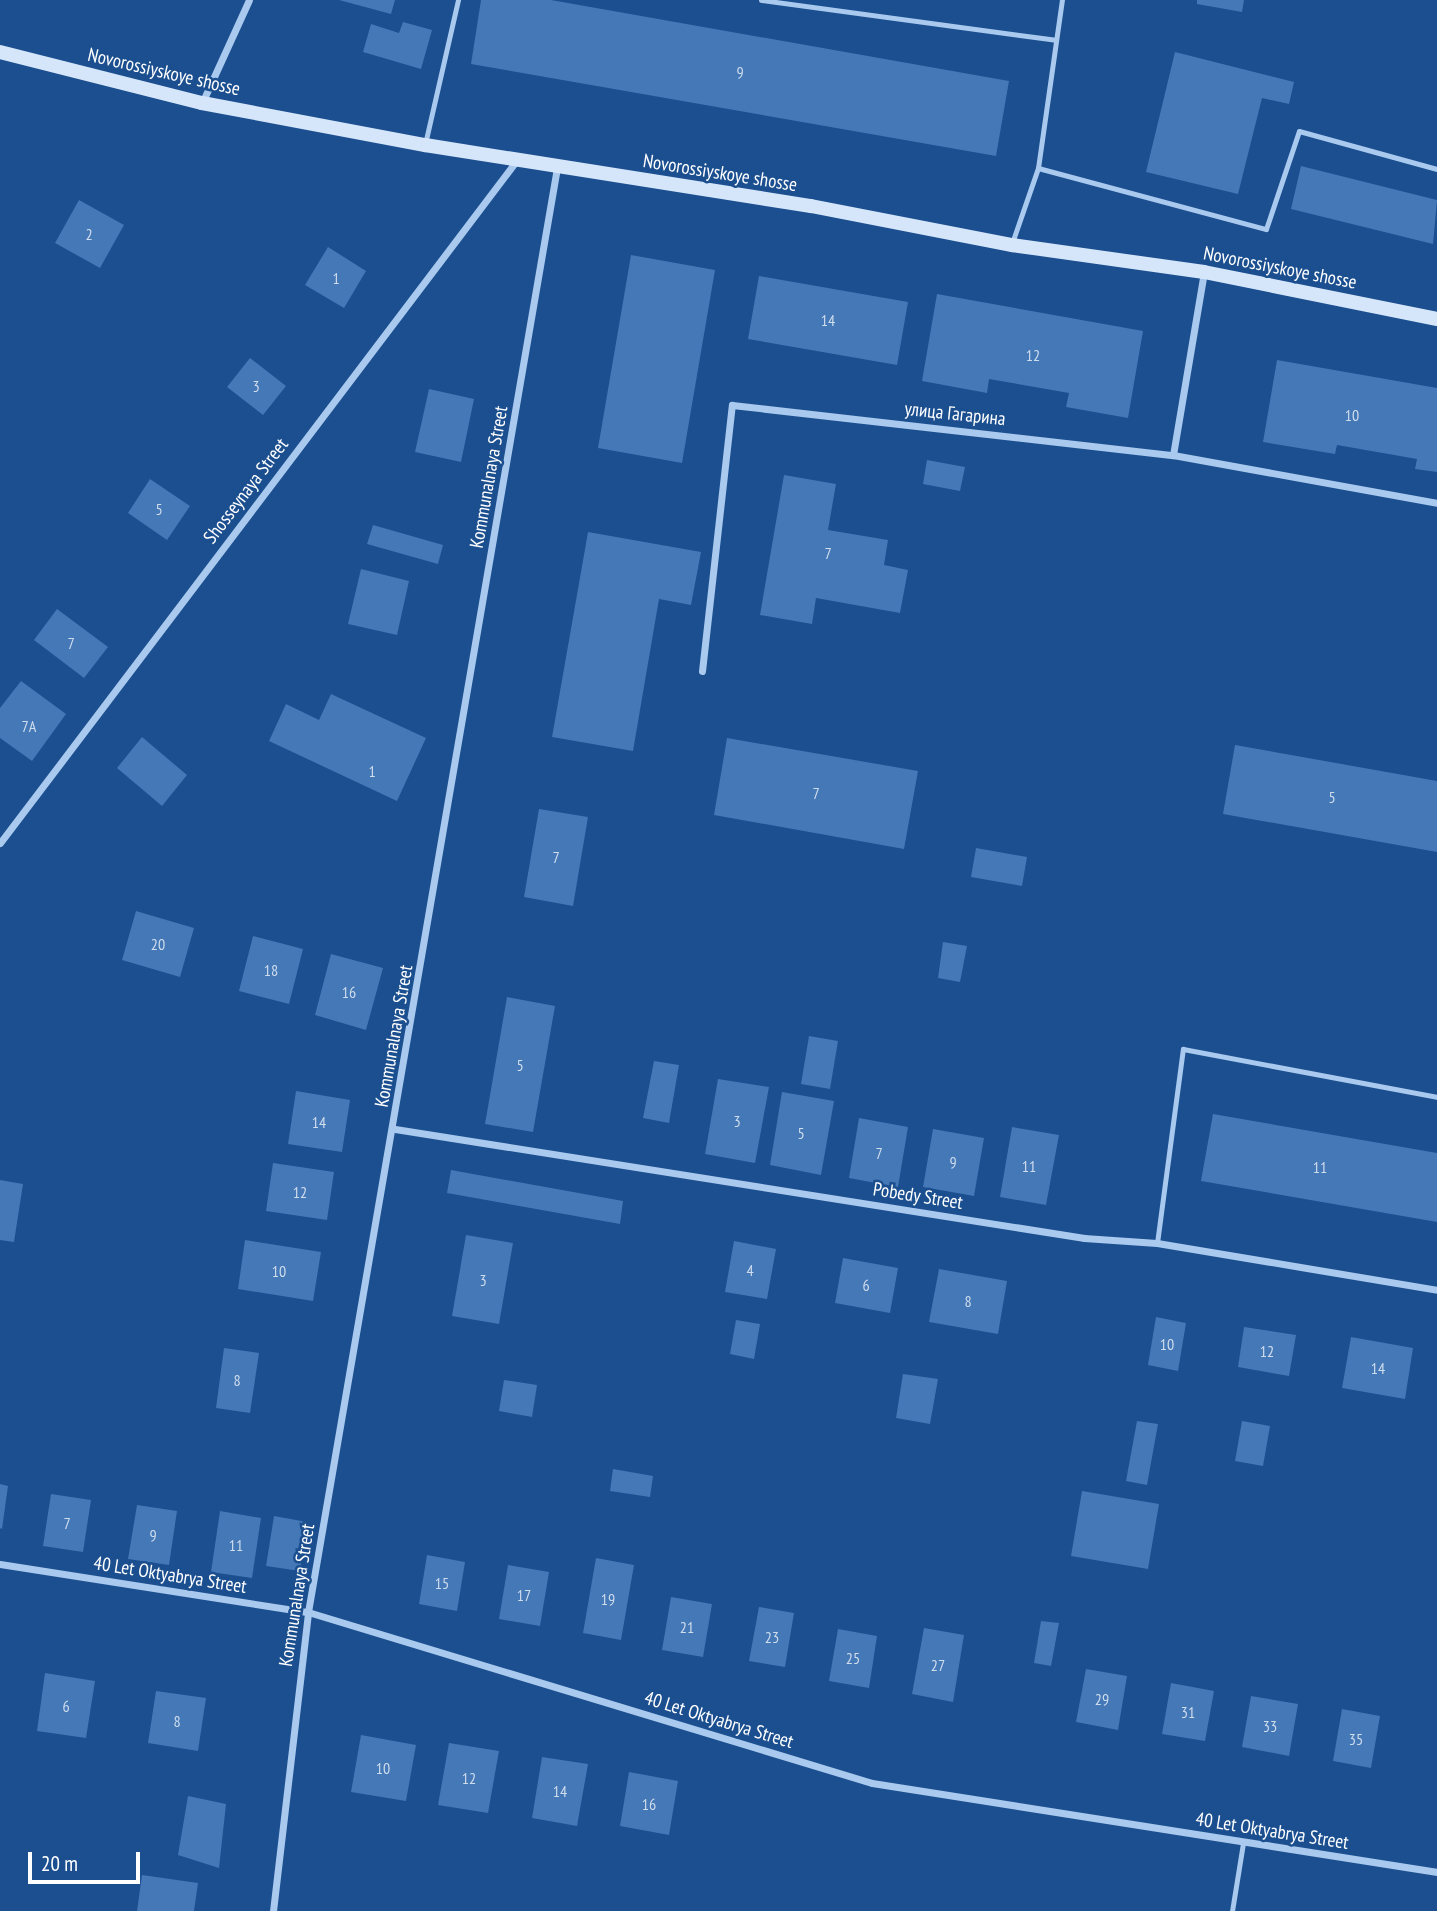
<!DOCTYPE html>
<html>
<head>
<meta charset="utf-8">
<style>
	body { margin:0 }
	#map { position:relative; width:1437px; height:1911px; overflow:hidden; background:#1b4f8f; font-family:"PT Sans Narrow",sans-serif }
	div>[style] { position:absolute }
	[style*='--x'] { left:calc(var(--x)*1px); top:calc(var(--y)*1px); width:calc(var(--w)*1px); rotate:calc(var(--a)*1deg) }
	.building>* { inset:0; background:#4478b7 }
	.lane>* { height:5px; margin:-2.5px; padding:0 2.5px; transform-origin:2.5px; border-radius:2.5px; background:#a9c9ee }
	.street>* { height:7px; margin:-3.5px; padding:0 3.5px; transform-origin:3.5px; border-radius:3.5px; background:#a9c9ee }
	.secondary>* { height:14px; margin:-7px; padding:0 7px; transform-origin:7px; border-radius:7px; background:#d6e6fa }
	span { translate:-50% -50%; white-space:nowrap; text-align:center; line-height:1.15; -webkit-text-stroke:5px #1b4f8f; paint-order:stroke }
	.number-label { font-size:16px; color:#d0dded }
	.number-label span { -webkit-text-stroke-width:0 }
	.street-label { font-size:19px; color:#fff }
	.scale { position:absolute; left:28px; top:1852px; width:112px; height:32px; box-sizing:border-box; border:4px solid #fff; border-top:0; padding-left:9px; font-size:21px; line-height:24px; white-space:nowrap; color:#fff; -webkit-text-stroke:5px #1b4f8f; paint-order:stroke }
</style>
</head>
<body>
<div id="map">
	<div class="building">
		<div style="clip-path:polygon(339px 0,395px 0,391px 14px)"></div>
		<div style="clip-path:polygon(481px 0,551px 0,1009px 81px,996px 156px,471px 64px)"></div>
		<div style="clip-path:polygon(1197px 0,1244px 0,1242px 12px,1197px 4px)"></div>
		<div style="clip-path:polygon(403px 22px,432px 30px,421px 69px,363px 52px,371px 24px,399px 33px)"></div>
		<div style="clip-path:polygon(1175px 52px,1294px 82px,1289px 104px,1262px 98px,1238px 194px,1146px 172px)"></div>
		<div style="clip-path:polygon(1301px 166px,1437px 200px,1433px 244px,1291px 209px)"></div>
		<div style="clip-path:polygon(79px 200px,124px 225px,100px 268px,55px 243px)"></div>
		<div style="clip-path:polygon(328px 247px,366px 271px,344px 308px,305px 285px)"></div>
		<div style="clip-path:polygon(631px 255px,715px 270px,682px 463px,598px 448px)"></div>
		<div style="clip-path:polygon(759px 276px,908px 302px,897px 365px,748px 339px)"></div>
		<div style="clip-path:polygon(937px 294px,1143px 331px,1128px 418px,1066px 407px,1069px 393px,989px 379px,987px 393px,922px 381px)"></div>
		<div style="clip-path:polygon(250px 358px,286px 386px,263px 415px,227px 387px)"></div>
		<div style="clip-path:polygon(1277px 360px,1437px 388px,1437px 472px,1415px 469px,1417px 459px,1337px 445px,1335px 454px,1263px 442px)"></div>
		<div style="clip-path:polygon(429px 389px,474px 399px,461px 462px,415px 452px)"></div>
		<div style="clip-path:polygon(927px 460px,965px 467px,960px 491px,923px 484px)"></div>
		<div style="clip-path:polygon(784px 475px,836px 484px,828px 530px,888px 540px,884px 565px,908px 570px,900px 613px,816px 598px,812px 624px,760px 615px)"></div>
		<div style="clip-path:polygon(150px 479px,190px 506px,167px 540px,128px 513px)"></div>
		<div style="clip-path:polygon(373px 525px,443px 545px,438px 564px,367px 544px)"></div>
		<div style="clip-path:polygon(588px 532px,701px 552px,691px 605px,659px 599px,633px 751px,552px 737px)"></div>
		<div style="clip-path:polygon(361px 569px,409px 581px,397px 635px,348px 624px)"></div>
		<div style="clip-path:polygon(57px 609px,108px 647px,84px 678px,34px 640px)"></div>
		<div style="clip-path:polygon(21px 681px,66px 714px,32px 761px,0 738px,0 708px)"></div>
		<div style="clip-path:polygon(331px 694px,426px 738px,397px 801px,269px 741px,286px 704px,319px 720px)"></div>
		<div style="clip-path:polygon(142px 737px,187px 775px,162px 806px,117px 768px)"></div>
		<div style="clip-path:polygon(727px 738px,918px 771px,904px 849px,714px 815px)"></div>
		<div style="clip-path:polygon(1235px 745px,1437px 781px,1437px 852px,1223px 814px)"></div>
		<div style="clip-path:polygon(539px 809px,588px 817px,573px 906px,524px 897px)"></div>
		<div style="clip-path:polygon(976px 848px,1027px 857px,1022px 886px,971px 877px)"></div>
		<div style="clip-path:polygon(136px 911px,194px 928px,180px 977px,122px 960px)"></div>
		<div style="clip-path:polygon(253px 936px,303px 949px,289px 1004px,239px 991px)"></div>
		<div style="clip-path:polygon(943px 942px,967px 946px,960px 982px,938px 978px)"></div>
		<div style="clip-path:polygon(331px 954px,383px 968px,366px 1030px,315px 1015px)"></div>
		<div style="clip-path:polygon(507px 997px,555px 1006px,533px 1132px,485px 1124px)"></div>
		<div style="clip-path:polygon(809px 1036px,838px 1041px,830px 1089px,801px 1084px)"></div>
		<div style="clip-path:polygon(654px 1061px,679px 1065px,669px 1123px,643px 1118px)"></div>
		<div style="clip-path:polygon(718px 1079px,769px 1087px,755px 1163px,705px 1154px)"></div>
		<div style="clip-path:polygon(296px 1091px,350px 1100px,342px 1152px,288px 1144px)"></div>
		<div style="clip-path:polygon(782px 1092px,834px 1101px,821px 1175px,770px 1165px)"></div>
		<div style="clip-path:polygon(1213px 1114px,1437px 1153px,1437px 1222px,1201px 1181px)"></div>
		<div style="clip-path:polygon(859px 1118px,908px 1127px,898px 1187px,849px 1178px)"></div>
		<div style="clip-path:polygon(1012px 1127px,1059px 1135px,1046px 1205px,1000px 1197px)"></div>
		<div style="clip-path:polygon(933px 1129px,984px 1138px,974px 1196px,923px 1187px)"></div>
		<div style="clip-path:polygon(273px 1163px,334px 1172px,327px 1220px,266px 1211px)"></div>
		<div style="clip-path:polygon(451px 1170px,623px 1201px,620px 1224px,447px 1193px)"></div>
		<div style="clip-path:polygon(0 1180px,23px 1184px,14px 1242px,0 1240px)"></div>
		<div style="clip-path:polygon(466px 1235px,513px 1243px,499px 1324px,452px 1316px)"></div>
		<div style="clip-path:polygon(245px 1240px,321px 1252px,313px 1301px,238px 1289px)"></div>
		<div style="clip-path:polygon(734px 1241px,776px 1249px,767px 1299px,725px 1292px)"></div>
		<div style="clip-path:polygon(843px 1258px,898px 1268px,890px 1313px,835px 1303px)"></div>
		<div style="clip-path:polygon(939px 1269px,1007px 1281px,998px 1334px,929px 1322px)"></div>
		<div style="clip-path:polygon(1156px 1317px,1186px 1323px,1178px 1371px,1148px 1365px)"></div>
		<div style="clip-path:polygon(736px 1320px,760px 1324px,754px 1359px,730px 1354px)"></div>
		<div style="clip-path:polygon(1244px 1327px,1296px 1335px,1289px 1376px,1238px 1367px)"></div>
		<div style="clip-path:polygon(1351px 1337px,1413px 1348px,1405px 1399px,1342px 1388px)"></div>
		<div style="clip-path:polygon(224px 1348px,259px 1353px,250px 1413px,216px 1408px)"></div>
		<div style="clip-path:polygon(903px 1374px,938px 1379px,930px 1424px,896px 1418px)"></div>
		<div style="clip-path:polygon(504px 1380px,537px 1385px,532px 1417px,499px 1411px)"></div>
		<div style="clip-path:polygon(1137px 1421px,1158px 1424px,1147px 1485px,1126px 1481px)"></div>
		<div style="clip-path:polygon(1242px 1421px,1270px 1426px,1263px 1466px,1235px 1461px)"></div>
		<div style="clip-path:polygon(613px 1469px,653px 1476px,650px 1497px,610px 1491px)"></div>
		<div style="clip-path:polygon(0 1484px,8px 1486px,2px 1529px,0 1528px)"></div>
		<div style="clip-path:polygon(1082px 1491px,1159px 1504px,1148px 1569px,1071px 1556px)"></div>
		<div style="clip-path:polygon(51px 1494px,91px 1500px,83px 1552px,43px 1546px)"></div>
		<div style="clip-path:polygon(137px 1505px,177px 1511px,169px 1565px,128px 1559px)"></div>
		<div style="clip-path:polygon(220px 1511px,261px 1518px,252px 1578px,211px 1572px)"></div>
		<div style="clip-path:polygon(274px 1516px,307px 1522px,300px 1571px,266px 1566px)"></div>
		<div style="clip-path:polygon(427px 1555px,465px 1562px,457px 1611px,419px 1604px)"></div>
		<div style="clip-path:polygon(596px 1558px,634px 1565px,621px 1640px,583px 1633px)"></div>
		<div style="clip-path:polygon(508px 1565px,549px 1572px,540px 1626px,499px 1619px)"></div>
		<div style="clip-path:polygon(671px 1597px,712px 1604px,703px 1657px,662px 1650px)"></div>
		<div style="clip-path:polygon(759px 1607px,794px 1613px,785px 1667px,749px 1661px)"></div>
		<div style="clip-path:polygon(1041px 1621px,1059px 1623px,1051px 1666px,1034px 1663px)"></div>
		<div style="clip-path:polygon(924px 1628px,964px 1635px,953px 1702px,912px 1694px)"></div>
		<div style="clip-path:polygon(838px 1629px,877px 1636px,869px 1688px,829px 1681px)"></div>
		<div style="clip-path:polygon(1086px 1669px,1127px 1676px,1118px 1730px,1076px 1722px)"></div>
		<div style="clip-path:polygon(45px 1673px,95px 1681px,86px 1738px,37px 1731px)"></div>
		<div style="clip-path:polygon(1171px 1683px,1214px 1691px,1205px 1741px,1162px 1734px)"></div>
		<div style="clip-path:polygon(156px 1691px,206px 1698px,198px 1751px,148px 1743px)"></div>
		<div style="clip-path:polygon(1251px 1696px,1298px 1704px,1289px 1756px,1242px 1747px)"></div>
		<div style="clip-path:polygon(1342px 1709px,1380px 1716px,1371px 1768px,1333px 1761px)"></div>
		<div style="clip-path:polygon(361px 1735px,416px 1745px,406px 1801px,351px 1792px)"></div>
		<div style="clip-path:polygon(449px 1743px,499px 1751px,488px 1813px,438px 1805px)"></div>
		<div style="clip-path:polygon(542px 1757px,588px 1764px,577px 1826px,532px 1818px)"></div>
		<div style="clip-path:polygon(629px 1772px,678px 1781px,669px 1835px,620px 1826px)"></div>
		<div style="clip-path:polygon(188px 1796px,226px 1804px,219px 1868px,178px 1855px)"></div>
		<div style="clip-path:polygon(142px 1875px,198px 1883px,194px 1911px,137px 1911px)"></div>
	</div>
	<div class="lane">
		<div style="--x:761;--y:0;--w:297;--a:7.7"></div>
		<div style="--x:425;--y:144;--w:148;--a:-77.1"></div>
		<div style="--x:1038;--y:168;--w:236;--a:15"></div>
		<div style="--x:1266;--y:229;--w:103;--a:-71.4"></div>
		<div style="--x:1299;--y:131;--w:143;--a:15.4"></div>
		<div style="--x:1012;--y:243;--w:79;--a:-70.9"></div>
		<div style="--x:1038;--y:168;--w:170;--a:-81.9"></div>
		<div style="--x:1157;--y:1243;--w:196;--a:-82.4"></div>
		<div style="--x:1183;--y:1049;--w:258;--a:10.7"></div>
		<div style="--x:1232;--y:1911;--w:69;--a:-80.8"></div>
	</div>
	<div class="street">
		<div style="--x:202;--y:103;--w:113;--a:-65.5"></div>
		<div style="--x:1173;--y:455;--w:186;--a:-80.4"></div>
		<div style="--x:702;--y:671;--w:268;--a:-83.6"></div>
		<div style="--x:732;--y:405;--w:444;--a:6.5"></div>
		<div style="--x:1173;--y:455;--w:268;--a:10.3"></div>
		<div style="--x:0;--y:843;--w:857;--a:-52.88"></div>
		<div style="--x:395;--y:1129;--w:698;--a:8.99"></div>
		<div style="--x:1084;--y:1238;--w:73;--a:3.9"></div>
		<div style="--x:1157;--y:1243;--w:284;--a:9.5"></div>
		<div style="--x:0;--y:1564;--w:312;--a:8.9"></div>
		<div style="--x:308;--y:1612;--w:589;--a:16.87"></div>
		<div style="--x:872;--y:1783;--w:572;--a:8.95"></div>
		<div style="--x:273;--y:1911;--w:301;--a:-83.3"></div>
		<div style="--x:308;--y:1612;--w:1465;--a:-80.22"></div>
	</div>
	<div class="secondary">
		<div style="--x:0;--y:52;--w:208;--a:14.2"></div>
		<div style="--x:202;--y:103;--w:227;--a:10.7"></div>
		<div style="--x:425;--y:145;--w:391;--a:9"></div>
		<div style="--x:811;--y:206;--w:205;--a:11"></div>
		<div style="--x:1012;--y:245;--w:194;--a:8"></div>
		<div style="--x:1204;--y:272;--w:238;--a:11.4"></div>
	</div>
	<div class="number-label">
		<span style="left:740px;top:72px">9</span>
		<span style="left:89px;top:234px">2</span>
		<span style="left:336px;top:278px">1</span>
		<span style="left:828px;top:320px">14</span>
		<span style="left:1033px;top:355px">12</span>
		<span style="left:256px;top:386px">3</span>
		<span style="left:1352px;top:415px">10</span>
		<span style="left:159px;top:509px">5</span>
		<span style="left:828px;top:553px">7</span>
		<span style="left:71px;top:643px">7</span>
		<span style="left:29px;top:726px">7А</span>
		<span style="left:372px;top:771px">1</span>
		<span style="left:816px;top:793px">7</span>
		<span style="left:1332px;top:797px">5</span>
		<span style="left:556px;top:857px">7</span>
		<span style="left:158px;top:944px">20</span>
		<span style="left:271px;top:970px">18</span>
		<span style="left:349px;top:992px">16</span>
		<span style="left:520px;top:1065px">5</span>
		<span style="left:737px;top:1121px">3</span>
		<span style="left:319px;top:1122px">14</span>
		<span style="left:801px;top:1133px">5</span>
		<span style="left:879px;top:1153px">7</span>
		<span style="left:953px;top:1162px">9</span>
		<span style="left:1029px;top:1166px">11</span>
		<span style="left:1320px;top:1167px">11</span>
		<span style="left:300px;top:1192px">12</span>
		<span style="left:750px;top:1270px">4</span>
		<span style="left:279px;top:1271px">10</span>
		<span style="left:483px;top:1280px">3</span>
		<span style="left:866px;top:1285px">6</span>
		<span style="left:968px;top:1301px">8</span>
		<span style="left:1167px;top:1344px">10</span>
		<span style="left:1267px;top:1351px">12</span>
		<span style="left:1378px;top:1368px">14</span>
		<span style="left:237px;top:1380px">8</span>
		<span style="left:67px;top:1523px">7</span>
		<span style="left:153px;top:1535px">9</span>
		<span style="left:236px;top:1545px">11</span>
		<span style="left:442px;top:1583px">15</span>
		<span style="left:524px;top:1595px">17</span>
		<span style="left:608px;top:1599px">19</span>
		<span style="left:687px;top:1627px">21</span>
		<span style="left:772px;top:1637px">23</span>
		<span style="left:853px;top:1658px">25</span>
		<span style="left:938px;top:1665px">27</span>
		<span style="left:1102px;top:1699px">29</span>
		<span style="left:66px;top:1706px">6</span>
		<span style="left:1188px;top:1712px">31</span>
		<span style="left:177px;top:1721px">8</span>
		<span style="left:1270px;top:1726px">33</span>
		<span style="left:1356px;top:1739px">35</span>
		<span style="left:383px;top:1768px">10</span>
		<span style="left:469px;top:1778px">12</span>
		<span style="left:560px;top:1791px">14</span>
		<span style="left:649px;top:1804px">16</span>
	</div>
	<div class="street-label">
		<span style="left:164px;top:72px;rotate:13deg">Novorossiyskoye shosse</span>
		<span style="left:720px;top:173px;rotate:9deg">Novorossiyskoye shosse</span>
		<span style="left:1280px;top:268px;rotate:11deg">Novorossiyskoye shosse</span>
		<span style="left:955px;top:414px;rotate:6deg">улица Гагарина</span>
		<span style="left:489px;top:477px;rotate:-80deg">Kommunalnaya Street</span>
		<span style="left:246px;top:491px;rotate:-53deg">Shosseynaya Street</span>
		<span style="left:394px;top:1036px;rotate:-80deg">Kommunalnaya Street</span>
		<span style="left:918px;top:1196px;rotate:9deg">Pobedy Street</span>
		<span style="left:170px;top:1575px;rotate:9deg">40 Let Oktyabrya Street</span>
		<span style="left:297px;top:1595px;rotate:-81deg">Kommunalnaya Street</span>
		<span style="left:719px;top:1720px;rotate:17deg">40 Let Oktyabrya Street</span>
		<span style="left:1272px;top:1831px;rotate:9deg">40 Let Oktyabrya Street</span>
	</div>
	<div class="scale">20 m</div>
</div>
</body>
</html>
